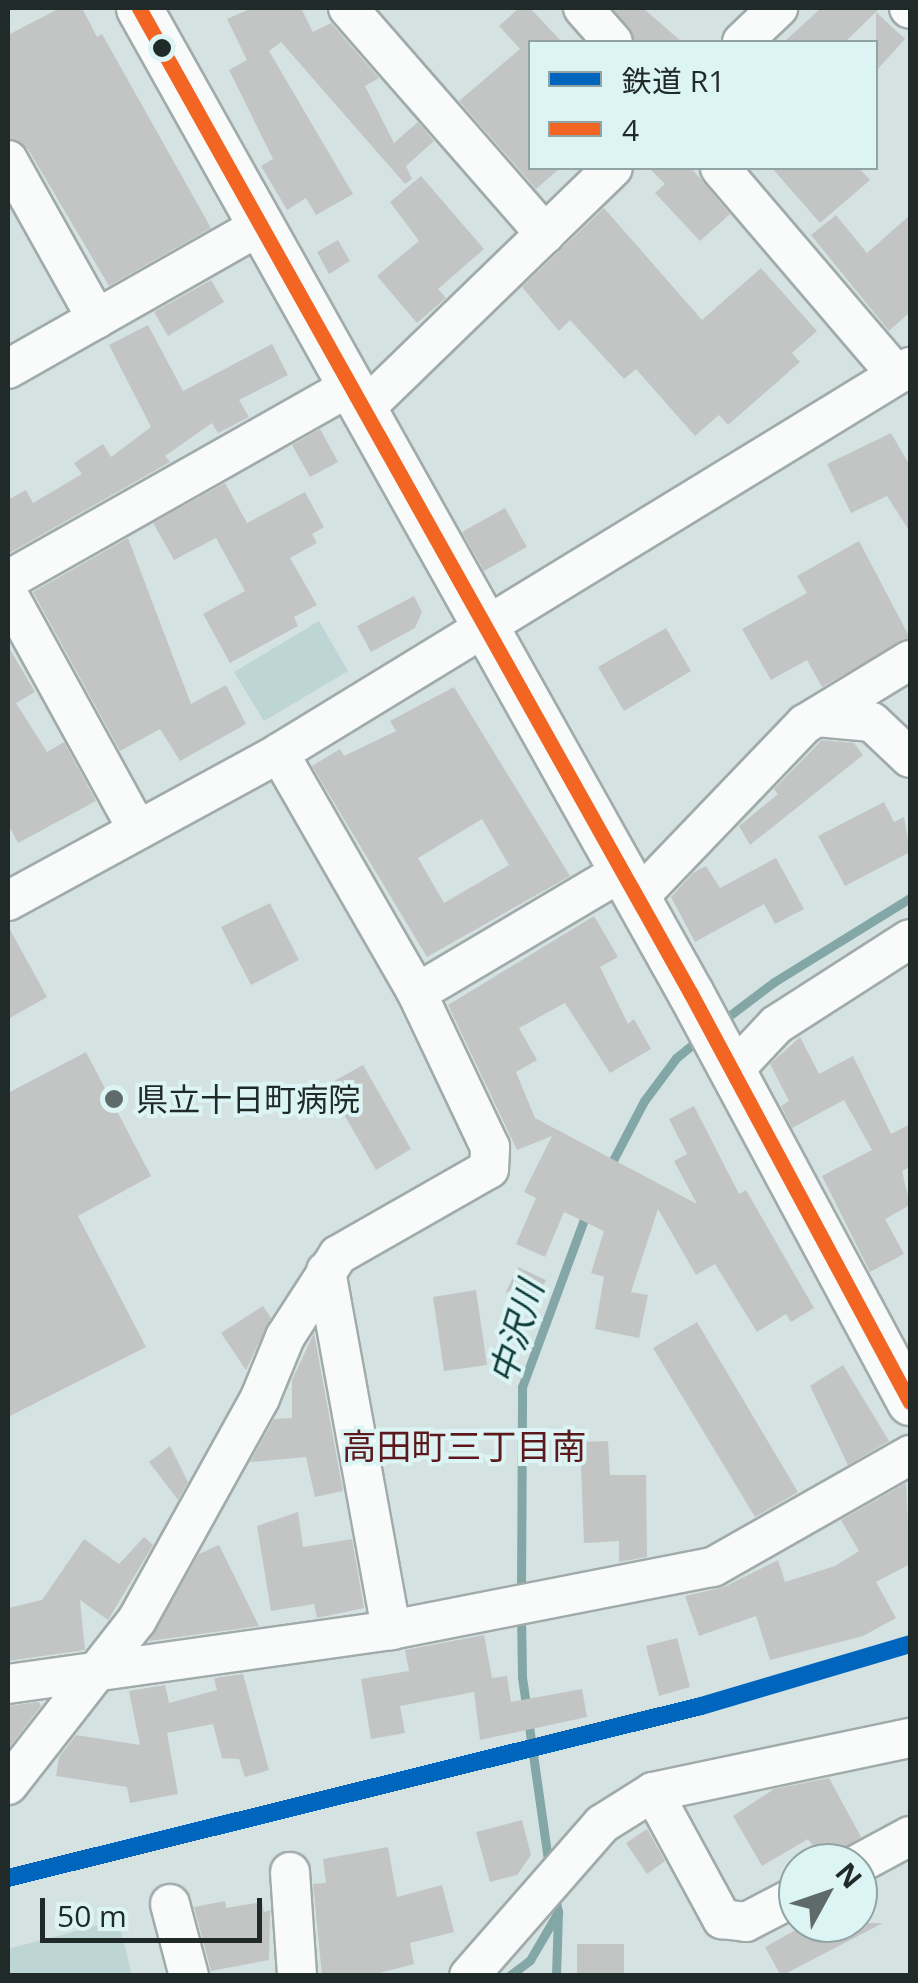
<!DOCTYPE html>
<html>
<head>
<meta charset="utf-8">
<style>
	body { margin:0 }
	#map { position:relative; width:918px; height:1983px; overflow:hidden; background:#d5e2e2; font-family:"Open Sans","Noto Sans JP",sans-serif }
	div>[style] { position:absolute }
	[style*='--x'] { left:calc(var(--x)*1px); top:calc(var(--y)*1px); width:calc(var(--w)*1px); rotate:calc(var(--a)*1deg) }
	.green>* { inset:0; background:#bdd5d5 }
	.stream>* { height:9px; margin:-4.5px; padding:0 4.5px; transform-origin:4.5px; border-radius:4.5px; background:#83a7a6 }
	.building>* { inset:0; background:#c3c5c5 }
	.roads { filter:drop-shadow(2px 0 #a0abaa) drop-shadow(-2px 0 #a0abaa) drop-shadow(0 2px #a0abaa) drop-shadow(0 -2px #a0abaa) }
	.minor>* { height:38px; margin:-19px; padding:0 19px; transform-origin:19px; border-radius:19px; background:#f9fbfb }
	.major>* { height:45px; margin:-22.5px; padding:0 22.5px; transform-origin:22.5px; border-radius:22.5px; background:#f9fbfb }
	.rail>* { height:8px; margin-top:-4px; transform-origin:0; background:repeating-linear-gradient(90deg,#c6cac9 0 20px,transparent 0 30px) }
	.bus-1>* { height:15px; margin:-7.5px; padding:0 7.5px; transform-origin:7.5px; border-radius:7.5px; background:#f26522 }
	.rail-1>* { height:18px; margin:-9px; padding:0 9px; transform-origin:9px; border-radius:9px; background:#0065bd }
	.dots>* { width:28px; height:28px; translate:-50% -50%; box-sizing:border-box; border:5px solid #dcf5f4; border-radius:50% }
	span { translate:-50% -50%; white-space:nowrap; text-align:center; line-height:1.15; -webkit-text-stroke:8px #dcf5f4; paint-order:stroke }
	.poi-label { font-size:32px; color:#202a29 }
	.left { translate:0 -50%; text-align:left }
	.water-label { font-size:35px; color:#0e3c3b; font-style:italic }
	.neighbourhood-label { font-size:35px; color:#5d181d }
	.frame { position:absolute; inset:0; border:10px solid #202a29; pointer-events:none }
	.legend { position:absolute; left:528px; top:40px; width:350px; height:130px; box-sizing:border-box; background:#dcf5f4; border:2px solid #91a4a3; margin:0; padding:12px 18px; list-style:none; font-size:30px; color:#202a29 }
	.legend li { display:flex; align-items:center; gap:20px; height:50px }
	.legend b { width:50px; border:2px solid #91a4a3 }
	.north { position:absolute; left:778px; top:1843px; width:100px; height:100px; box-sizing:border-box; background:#dcf5f4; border:2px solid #91a4a3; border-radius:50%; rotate:50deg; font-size:28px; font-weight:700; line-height:40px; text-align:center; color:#202a29 }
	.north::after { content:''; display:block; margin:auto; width:35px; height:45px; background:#5f6a6a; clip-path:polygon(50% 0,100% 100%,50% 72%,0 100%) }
	.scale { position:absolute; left:40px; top:1898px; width:222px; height:45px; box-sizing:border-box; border:5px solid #202a29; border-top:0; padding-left:12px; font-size:30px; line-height:35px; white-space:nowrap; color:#202a29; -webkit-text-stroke:8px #dcf5f4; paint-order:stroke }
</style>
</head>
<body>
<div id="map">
	<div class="green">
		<div style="clip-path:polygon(319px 621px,348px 671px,264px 721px,234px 672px)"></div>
		<div style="clip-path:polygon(118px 1920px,132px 1975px,8px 1975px,8px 1949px)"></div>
	</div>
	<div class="stream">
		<div style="--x:721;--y:1022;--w:66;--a:-37"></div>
		<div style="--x:774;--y:982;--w:160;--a:-31.7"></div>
		<div style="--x:610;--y:1166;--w:73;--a:-62.4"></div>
		<div style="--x:644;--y:1101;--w:54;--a:-53.3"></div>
		<div style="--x:676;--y:1058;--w:32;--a:-39"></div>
		<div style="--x:521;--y:1594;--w:207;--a:-89.7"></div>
		<div style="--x:522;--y:1387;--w:188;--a:-69.7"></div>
		<div style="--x:521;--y:1614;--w:63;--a:89.1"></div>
		<div style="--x:522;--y:1677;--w:192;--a:81.9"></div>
		<div style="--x:509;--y:1976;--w:26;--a:-37"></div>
		<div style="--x:530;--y:1960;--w:56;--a:-59.7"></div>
		<div style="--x:558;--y:1912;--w:15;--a:-101"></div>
		<div style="--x:556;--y:1976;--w:63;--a:-88.2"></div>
	</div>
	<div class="building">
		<div style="clip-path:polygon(60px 8px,82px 8px,97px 37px,102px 34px,211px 228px,109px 286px,28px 149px,8px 138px,8px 35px)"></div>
		<div style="clip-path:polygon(252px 8px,301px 8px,313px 32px,331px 23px,379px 78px,365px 86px,394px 143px,418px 122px,434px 141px,406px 166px,412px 179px,405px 184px,281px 42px,269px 51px,353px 194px,316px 215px,306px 198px,287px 210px,261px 166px,273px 159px,229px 70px,247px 60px,227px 19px)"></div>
		<div style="clip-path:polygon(519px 8px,530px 8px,562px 42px,530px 42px,530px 168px,560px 168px,536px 189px,459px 101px,520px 49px,499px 26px)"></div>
		<div style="clip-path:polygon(613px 8px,643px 8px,682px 42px,635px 42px)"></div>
		<div style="clip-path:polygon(821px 8px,880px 8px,876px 12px,905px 39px,876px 71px,876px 12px,845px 42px,784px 42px)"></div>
		<div style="clip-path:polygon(649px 168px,691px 168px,730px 214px,700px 241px,655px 193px,665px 184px)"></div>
		<div style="clip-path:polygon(772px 168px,859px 168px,870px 180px,820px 223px)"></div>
		<div style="clip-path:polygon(421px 176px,484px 249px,438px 289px,446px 298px,417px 323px,377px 276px,419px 241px,390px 202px)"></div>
		<div style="clip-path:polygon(604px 208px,702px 320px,761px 268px,817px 331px,792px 353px,800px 362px,728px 425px,719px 415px,695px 436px,636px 369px,624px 379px,570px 320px,559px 331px,522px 287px)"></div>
		<div style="clip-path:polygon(836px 215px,867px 253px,910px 215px,910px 312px,889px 331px,811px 235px)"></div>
		<div style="clip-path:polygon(338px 240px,350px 261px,329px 274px,317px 252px)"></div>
		<div style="clip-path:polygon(211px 280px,224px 302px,168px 336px,154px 312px)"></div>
		<div style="clip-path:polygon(148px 325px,183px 391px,272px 344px,288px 375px,239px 400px,249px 417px,218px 433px,212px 423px,165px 456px,170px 462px,8px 554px,8px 500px,26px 490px,33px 503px,82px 474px,74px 463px,103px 444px,111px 457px,151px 427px,109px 345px)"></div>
		<div style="clip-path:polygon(320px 429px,338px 462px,310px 477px,292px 445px)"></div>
		<div style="clip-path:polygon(891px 433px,910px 466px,910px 532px,887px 496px,851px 513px,827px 464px)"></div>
		<div style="clip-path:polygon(225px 483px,247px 523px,305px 492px,324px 527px,312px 534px,317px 543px,290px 558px,317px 605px,294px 617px,298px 626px,230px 663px,203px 614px,245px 591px,216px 538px,174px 560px,153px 523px)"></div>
		<div style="clip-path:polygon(505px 508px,527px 547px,484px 571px,462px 532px)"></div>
		<div style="clip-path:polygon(128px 538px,191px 704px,226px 685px,246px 724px,180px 761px,160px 729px,120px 751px,33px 592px)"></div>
		<div style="clip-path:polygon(859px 541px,910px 638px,822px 687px,807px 660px,771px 680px,742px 629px,807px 593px,797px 576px)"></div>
		<div style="clip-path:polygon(414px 596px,422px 612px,415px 628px,371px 652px,357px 626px)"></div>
		<div style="clip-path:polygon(666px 628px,691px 671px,624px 711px,598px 667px)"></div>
		<div style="clip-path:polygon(8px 646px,35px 692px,16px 703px,47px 752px,64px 742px,96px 801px,18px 843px,8px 824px)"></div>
		<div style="clip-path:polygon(evenodd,454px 687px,570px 876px,427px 957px,312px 766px,340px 749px,344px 756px,396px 731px,390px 721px,454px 687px,482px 819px,509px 865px,444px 903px,418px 858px,482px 819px)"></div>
		<div style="clip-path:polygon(822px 740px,854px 743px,863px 755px,750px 845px,739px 826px,778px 794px,774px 789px)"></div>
		<div style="clip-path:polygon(884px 802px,894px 822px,904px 817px,910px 852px,845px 886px,818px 836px)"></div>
		<div style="clip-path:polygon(776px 858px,804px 909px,775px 924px,764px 904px,695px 942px,671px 897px,693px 873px,706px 866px,720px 888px)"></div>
		<div style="clip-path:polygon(270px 903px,299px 960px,251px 985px,221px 927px)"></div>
		<div style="clip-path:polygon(594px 916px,618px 957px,600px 967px,628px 1024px,634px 1019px,651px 1049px,610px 1073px,565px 1003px,519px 1028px,537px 1060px,516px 1072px,535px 1118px,697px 1204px,674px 1161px,687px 1154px,669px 1119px,694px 1106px,739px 1194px,746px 1190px,814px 1308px,791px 1322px,786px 1314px,757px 1332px,715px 1264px,696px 1275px,658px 1209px,631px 1292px,648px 1295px,639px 1338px,595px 1329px,604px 1277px,591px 1273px,604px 1231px,564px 1212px,545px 1257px,516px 1244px,536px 1198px,524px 1192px,552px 1136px,517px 1150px,448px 1005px)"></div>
		<div style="clip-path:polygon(8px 926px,47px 997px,8px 1019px)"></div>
		<div style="clip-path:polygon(800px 1037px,819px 1074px,853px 1056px,891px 1134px,910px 1124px,910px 1167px,902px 1171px,910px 1205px,885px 1219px,904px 1254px,870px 1272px,822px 1176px,872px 1150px,844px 1100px,792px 1128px,781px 1106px,789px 1101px,770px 1064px)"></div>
		<div style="clip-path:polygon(86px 1052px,151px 1176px,78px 1216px,146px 1347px,8px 1417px,8px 1093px)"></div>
		<div style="clip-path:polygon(363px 1065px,411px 1149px,376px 1170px,327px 1085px)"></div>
		<div style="clip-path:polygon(518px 1267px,546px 1280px,534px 1305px,506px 1292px)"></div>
		<div style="clip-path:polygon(476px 1290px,487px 1365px,444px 1371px,433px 1297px)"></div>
		<div style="clip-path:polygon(263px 1306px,271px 1318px,246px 1370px,221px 1333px)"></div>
		<div style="clip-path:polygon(697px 1322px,798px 1492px,755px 1517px,653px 1348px)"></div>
		<div style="clip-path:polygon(314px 1333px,343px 1491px,315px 1497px,306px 1457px,250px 1462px,274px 1419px,292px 1418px,292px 1380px)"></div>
		<div style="clip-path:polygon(843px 1365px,889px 1441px,848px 1465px,810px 1386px)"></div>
		<div style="clip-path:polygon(608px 1441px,610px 1475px,646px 1475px,647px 1557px,619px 1562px,619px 1541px,584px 1543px,580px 1442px)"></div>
		<div style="clip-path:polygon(170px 1446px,188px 1482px,178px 1500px,149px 1462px)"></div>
		<div style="clip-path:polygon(906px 1483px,910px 1564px,876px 1582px,896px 1618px,863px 1636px,770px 1660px,756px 1616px,699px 1636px,685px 1596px,724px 1587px,778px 1560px,785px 1582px,835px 1566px,859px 1551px,841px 1520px)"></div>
		<div style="clip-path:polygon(298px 1512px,303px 1547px,352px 1539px,364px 1608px,317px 1618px,314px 1604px,271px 1611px,257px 1526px)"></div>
		<div style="clip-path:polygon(144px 1537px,153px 1545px,108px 1620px,80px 1600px,85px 1650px,8px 1661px,8px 1608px,42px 1600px,84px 1539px,119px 1564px)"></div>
		<div style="clip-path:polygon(219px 1545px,259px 1626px,149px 1641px,199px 1554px)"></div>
		<div style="clip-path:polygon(484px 1635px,492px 1678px,507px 1676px,511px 1702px,582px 1689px,587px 1717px,480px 1740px,474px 1692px,400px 1706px,405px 1733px,371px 1739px,361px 1679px,409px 1671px,405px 1650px)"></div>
		<div style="clip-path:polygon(677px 1638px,690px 1687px,659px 1696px,646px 1646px)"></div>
		<div style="clip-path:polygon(243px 1674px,269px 1770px,245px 1777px,239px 1759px,222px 1758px,213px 1724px,167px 1733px,178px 1794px,130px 1803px,127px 1787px,56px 1776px,59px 1757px,76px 1735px,140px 1745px,129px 1691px,165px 1685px,169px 1703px,217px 1690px,214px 1678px)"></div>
		<div style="clip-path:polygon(39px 1702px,41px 1706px,8px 1749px,8px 1706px)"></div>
		<div style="clip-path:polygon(829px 1778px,861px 1837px,825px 1863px,808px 1839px,762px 1866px,733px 1816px,774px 1789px)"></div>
		<div style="clip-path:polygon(522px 1820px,531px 1855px,517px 1875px,490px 1882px,476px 1832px)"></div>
		<div style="clip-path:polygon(647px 1829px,665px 1861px,647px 1874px,626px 1843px)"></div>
		<div style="clip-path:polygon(388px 1847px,397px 1897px,442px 1885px,454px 1932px,410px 1943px,414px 1964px,368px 1976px,322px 1976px,313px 1884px,326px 1883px,323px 1859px)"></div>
		<div style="clip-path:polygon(225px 1901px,226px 1908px,262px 1902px,264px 1912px,270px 1910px,269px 1960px,211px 1971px,194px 1907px)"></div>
		<div style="clip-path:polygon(808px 1923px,883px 1923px,781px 1976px,765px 1947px)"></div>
		<div style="clip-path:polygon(577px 1944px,624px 1944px,624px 1976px,577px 1976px)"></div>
	</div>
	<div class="roads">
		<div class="minor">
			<div style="--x:348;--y:8;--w:300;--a:48.9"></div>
			<div style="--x:583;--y:8;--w:45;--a:48.6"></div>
			<div style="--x:909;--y:8;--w:1;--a:45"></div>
			<div style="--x:742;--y:42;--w:50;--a:-43.4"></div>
			<div style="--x:8;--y:160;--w:182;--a:60.8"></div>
			<div style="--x:720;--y:168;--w:272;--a:49.5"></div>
			<div style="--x:8;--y:369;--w:292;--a:-29.6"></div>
			<div style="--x:365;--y:408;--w:345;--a:-44.1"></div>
			<div style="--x:8;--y:580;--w:395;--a:-29.5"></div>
			<div style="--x:8;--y:594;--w:269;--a:61.2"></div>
			<div style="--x:817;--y:717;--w:55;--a:5.2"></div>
			<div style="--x:872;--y:722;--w:52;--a:43.5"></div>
			<div style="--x:637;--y:899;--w:243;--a:-46.2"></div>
			<div style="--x:805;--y:724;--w:123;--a:-31.4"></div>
			<div style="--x:8;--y:901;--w:309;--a:-28.6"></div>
			<div style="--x:279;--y:753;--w:740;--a:-31.46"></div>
			<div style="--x:417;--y:993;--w:237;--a:-30.7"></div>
			<div style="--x:731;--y:1073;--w:66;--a:-46.8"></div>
			<div style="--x:776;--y:1025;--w:159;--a:-32.7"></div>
			<div style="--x:326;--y:1271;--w:365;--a:79.7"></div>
			<div style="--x:8;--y:1684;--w:387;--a:-8"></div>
			<div style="--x:391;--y:1630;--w:328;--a:-11.1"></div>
			<div style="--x:713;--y:1567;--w:227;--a:-29.6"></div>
			<div style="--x:8;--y:1785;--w:209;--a:-52"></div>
			<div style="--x:137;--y:1620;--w:254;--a:-61"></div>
			<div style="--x:260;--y:1398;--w:66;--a:-67.7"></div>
			<div style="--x:285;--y:1337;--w:98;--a:-57.1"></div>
			<div style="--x:338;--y:1255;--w:174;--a:-29.7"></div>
			<div style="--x:489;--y:1169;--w:22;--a:-87"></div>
			<div style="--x:490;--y:1147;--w:170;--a:-115.4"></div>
			<div style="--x:417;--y:993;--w:277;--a:-119.9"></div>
			<div style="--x:653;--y:1792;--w:145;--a:61.5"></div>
			<div style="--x:722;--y:1919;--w:24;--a:7"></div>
			<div style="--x:746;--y:1922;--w:59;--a:-27.4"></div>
			<div style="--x:858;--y:1864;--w:59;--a:-28.3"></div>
			<div style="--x:290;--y:1872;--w:104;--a:86.1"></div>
			<div style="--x:170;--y:1904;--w:74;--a:75.2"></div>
			<div style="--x:469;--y:1976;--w:202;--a:-48.8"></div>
			<div style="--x:602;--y:1824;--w:60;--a:-32.1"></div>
			<div style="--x:653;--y:1792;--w:263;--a:-11.9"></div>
		</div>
		<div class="major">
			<div style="--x:139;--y:8;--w:1130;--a:60.76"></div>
			<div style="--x:691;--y:994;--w:463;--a:61.8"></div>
		</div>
	</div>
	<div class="rail">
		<div style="--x:319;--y:1803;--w:394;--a:-14.2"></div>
		<div style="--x:701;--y:1706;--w:218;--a:-16.5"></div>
	</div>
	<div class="bus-1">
		<div style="--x:139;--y:8;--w:1130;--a:60.76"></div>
		<div style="--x:691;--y:994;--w:463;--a:61.8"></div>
	</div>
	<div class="rail-1">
		<div style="--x:8;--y:1878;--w:714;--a:-13.94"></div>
		<div style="--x:701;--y:1706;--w:218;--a:-16.5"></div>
	</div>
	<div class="dots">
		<div style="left:162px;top:48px;background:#202a29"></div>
		<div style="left:114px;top:1099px;background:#5f6a6a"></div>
	</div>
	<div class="poi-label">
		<span class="left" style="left:136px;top:1099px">県立十日町病院</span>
	</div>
	<div class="water-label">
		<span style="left:516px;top:1332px;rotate:-73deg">中沢川</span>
	</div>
	<div class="neighbourhood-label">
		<span style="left:464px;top:1446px">高田町三丁目南</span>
	</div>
	<div class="frame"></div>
	<ul class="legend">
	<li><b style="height:12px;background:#0065bd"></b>鉄道 R1</li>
	<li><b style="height:12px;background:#f26522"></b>4</li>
	</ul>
	<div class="north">N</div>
	<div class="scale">50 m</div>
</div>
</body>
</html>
